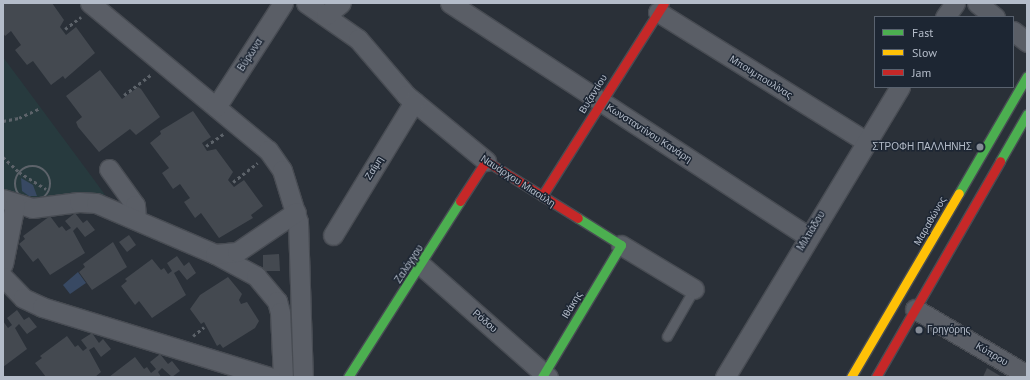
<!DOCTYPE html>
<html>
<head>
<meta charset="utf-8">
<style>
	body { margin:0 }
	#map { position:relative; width:1030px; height:380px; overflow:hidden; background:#2a3038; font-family:"PT Sans",sans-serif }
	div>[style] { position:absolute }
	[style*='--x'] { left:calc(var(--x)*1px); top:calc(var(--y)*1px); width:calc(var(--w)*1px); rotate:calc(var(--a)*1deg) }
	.green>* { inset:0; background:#273a3e }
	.water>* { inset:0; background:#384963 }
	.building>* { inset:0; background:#444950 }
	.path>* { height:2.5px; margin-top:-1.25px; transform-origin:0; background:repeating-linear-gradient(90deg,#5d636a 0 3px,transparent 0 6px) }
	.path>.ring { margin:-1.25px; padding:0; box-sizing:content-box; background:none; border:2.5px solid #5d636a; border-radius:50% }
	.roads { filter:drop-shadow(1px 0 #484c53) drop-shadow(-1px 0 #484c53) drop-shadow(0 1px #484c53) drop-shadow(0 -1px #484c53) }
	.lane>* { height:9px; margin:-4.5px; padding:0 4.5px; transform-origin:4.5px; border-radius:4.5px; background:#5a5e66 }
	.street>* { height:19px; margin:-9.5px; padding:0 9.5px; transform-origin:9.5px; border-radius:9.5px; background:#5a5e66 }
	.fast>* { height:9px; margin:-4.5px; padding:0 4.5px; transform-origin:4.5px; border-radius:4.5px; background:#4caf50 }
	.slow>* { height:9px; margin:-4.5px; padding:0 4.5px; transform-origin:4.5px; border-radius:4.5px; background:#ffc107 }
	.jam>* { height:9px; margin:-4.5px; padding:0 4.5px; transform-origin:4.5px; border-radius:4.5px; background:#c62828 }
	.dots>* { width:11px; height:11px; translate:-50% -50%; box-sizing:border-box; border:2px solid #1d2633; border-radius:50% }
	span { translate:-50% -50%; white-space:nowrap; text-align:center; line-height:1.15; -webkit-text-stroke:3px #1d2633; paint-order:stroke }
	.street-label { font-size:10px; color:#b4bcc9 }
	.poi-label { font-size:10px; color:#b4bcc9 }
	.right { translate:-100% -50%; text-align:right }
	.left { translate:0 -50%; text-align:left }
	.frame { position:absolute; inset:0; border:4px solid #b4bcc9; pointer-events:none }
	.legend { position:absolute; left:874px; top:16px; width:140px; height:72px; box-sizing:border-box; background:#1d2633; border:1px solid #59626f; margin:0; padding:5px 7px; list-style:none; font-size:12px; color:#b4bcc9 }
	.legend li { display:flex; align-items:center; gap:8px; height:20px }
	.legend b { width:20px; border:1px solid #59626f }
</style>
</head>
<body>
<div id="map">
	<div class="green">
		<div style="clip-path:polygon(3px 57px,92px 177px,108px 199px,61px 194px,41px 204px,3px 191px)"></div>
	</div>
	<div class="water">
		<div style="clip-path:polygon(21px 178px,33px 185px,37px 196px,29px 196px,22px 191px)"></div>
		<div style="clip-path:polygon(78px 272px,86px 283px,70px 294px,63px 285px)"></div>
	</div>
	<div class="building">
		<div style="clip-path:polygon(3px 3px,52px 3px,64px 20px,60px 27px,66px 35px,76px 27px,95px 53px,65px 79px,63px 76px,51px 85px,33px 61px,27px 65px,15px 50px,21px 45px,11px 31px,5px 36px,3px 33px)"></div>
		<div style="clip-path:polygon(100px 70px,122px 99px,138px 87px,141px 89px,160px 117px,136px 135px,130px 129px,99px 152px,78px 127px,76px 122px,82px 117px,66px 96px)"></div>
		<div style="clip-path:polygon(193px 111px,211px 137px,202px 143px,207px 151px,216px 149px,233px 172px,228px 180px,234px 187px,244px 180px,263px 206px,251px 215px,253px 218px,219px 238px,201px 213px,195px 218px,184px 202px,190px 198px,180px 184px,173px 189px,162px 173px,169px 168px,150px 143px,161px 134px,160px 131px)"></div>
		<div style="clip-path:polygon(75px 213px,83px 223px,87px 220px,95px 230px,85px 237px,77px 227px,73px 231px,85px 253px,50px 275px,38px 258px,33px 262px,19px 244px,25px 239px,23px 236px,50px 216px,59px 228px,62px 226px,66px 231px,71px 228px,65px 221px)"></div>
		<div style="clip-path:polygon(129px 235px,136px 245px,127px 252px,119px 242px)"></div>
		<div style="clip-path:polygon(113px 242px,127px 267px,92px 290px,79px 272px,85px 267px,83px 264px)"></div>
		<div style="clip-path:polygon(279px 254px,280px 271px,263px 271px,263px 255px)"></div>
		<div style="clip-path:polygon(177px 256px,184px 266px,189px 262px,196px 273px,187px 280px,179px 270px,174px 273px,186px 295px,152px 318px,139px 301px,135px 305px,121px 286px,127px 281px,125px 279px,152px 259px,161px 270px,164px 268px,168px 274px,172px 271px,167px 263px)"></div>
		<div style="clip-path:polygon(228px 277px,242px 294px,239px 300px,241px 304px,247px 302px,259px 321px,255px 328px,223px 348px,220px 344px,217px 346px,204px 322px,201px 324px,190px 309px,200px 295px)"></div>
		<div style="clip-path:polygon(17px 310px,24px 320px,29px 317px,37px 327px,27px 334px,19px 324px,15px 328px,27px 349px,3px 367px,3px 321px,8px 328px,12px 325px,7px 318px)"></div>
		<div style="clip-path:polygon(92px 333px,99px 343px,103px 339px,111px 349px,101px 357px,94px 347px,89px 350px,101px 372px,95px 377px,46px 377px,35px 363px,42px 358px,40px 356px,67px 336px,75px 347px,78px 345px,83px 351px,87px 348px,81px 340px)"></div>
		<div style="clip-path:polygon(160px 354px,168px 364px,172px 361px,180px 371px,172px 377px,162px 368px,158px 372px,161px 377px,109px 377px,135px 357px,144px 369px,147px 367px,151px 373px,156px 369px,150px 362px)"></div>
		<div style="clip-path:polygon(987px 368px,1002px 377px,983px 377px)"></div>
	</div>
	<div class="path">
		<div style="--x:65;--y:29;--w:20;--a:-37"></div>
		<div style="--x:124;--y:95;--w:34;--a:-37"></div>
		<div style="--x:3;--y:121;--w:16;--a:-11"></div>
		<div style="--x:19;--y:118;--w:23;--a:-25"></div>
		<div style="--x:206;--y:146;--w:21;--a:-35"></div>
		<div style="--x:3;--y:157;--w:22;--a:43"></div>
		<div style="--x:19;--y:172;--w:32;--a:32"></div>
		<div class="ring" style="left:15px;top:166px;width:33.5px;height:33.5px"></div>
		<div style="--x:233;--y:182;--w:31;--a:-38"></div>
		<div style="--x:193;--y:336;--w:14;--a:-39"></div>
	</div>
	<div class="roads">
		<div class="lane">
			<div style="--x:667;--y:336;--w:54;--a:-60.1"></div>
		</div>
		<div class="street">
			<div style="--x:90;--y:3;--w:231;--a:39.6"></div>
			<div style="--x:268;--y:150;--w:24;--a:55"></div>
			<div style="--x:282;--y:170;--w:54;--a:72.9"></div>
			<div style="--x:298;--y:222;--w:155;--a:88.2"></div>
			<div style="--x:306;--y:3;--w:63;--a:34.7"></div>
			<div style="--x:358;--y:39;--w:74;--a:49.4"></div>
			<div style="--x:406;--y:95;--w:104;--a:39.5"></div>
			<div style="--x:450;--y:3;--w:427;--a:33.1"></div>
			<div style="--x:977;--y:3;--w:23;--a:38"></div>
			<div style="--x:658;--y:12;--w:244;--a:31.9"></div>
			<div style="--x:326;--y:15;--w:19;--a:-39"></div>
			<div style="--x:945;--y:17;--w:17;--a:-54"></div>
			<div style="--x:1013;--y:31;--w:18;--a:38"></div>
			<div style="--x:216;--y:107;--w:124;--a:-57.2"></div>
			<div style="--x:109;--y:169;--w:44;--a:54.2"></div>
			<div style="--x:135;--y:205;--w:14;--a:86"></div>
			<div style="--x:3;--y:199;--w:30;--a:17"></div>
			<div style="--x:32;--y:208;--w:47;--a:-7.3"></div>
			<div style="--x:79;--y:202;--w:17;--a:3"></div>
			<div style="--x:96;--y:203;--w:129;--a:23.2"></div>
			<div style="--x:215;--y:254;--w:47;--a:28.2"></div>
			<div style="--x:256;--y:276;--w:33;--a:50"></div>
			<div style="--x:277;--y:301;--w:11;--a:75"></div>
			<div style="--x:280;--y:312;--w:65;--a:87.4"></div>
			<div style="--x:333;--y:235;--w:156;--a:-58.7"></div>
			<div style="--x:621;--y:245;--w:85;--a:31.1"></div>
			<div style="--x:215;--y:254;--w:22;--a:-5"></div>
			<div style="--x:237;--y:252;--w:71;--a:-34.1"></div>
			<div style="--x:3;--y:264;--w:61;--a:-78.7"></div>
			<div style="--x:422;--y:266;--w:168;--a:41.4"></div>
			<div style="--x:3;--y:277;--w:29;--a:46"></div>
			<div style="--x:23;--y:298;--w:21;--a:25"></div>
			<div style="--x:42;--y:307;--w:239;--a:17.1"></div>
			<div style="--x:915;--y:309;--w:130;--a:30.5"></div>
			<div style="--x:725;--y:377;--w:339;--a:-58.9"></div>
		</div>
		<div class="fast">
			<div style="--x:1000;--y:161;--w:54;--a:-60.1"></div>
			<div style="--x:959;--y:193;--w:135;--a:-59.8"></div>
			<div style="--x:348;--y:377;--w:209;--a:-57.5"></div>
			<div style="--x:542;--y:377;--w:154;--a:-59.1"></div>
			<div style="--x:621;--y:245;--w:51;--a:-147.9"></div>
		</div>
		<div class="slow">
			<div style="--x:851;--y:377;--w:213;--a:-59.6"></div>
		</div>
		<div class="jam">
			<div style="--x:542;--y:196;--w:228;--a:-57.7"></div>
			<div style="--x:460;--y:201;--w:48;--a:-57"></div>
			<div style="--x:486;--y:161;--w:108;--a:31.8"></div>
			<div style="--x:876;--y:377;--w:249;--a:-60.1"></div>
		</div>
	</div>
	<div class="dots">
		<div style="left:980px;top:147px;background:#848b96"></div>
		<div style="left:919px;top:330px;background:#848b96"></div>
	</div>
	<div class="street-label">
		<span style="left:250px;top:55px;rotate:-57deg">Βύρωνα</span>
		<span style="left:761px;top:77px;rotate:32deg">Μπουμπουλίνας</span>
		<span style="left:593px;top:94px;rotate:-58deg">Βυζαντίου</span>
		<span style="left:649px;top:133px;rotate:33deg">Κωνσταντίνου Κανάρη</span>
		<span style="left:374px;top:168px;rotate:-58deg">Ζαΐμη</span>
		<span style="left:518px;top:181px;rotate:33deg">Ναυάρχου Μιαούλη</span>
		<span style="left:930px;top:221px;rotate:-60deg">Μαραθώνος</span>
		<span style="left:811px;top:231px;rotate:-59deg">Μιλτιάδου</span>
		<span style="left:409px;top:264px;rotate:-57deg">Ζαλόγγου</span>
		<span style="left:572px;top:305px;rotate:-59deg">Ιθάκης</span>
		<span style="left:485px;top:321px;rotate:41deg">Ρόδου</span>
		<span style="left:992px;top:354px;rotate:31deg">Κύπρου</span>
	</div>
	<div class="poi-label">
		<span class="right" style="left:972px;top:147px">ΣΤΡΟΦΗ ΠΑΛΛΗΝΗΣ</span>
		<span class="left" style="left:927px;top:330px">Γρηγόρης</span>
	</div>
	<div class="frame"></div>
	<ul class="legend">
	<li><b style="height:5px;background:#4caf50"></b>Fast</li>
	<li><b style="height:5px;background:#ffc107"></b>Slow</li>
	<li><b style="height:5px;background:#c62828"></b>Jam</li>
	</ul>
</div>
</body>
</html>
